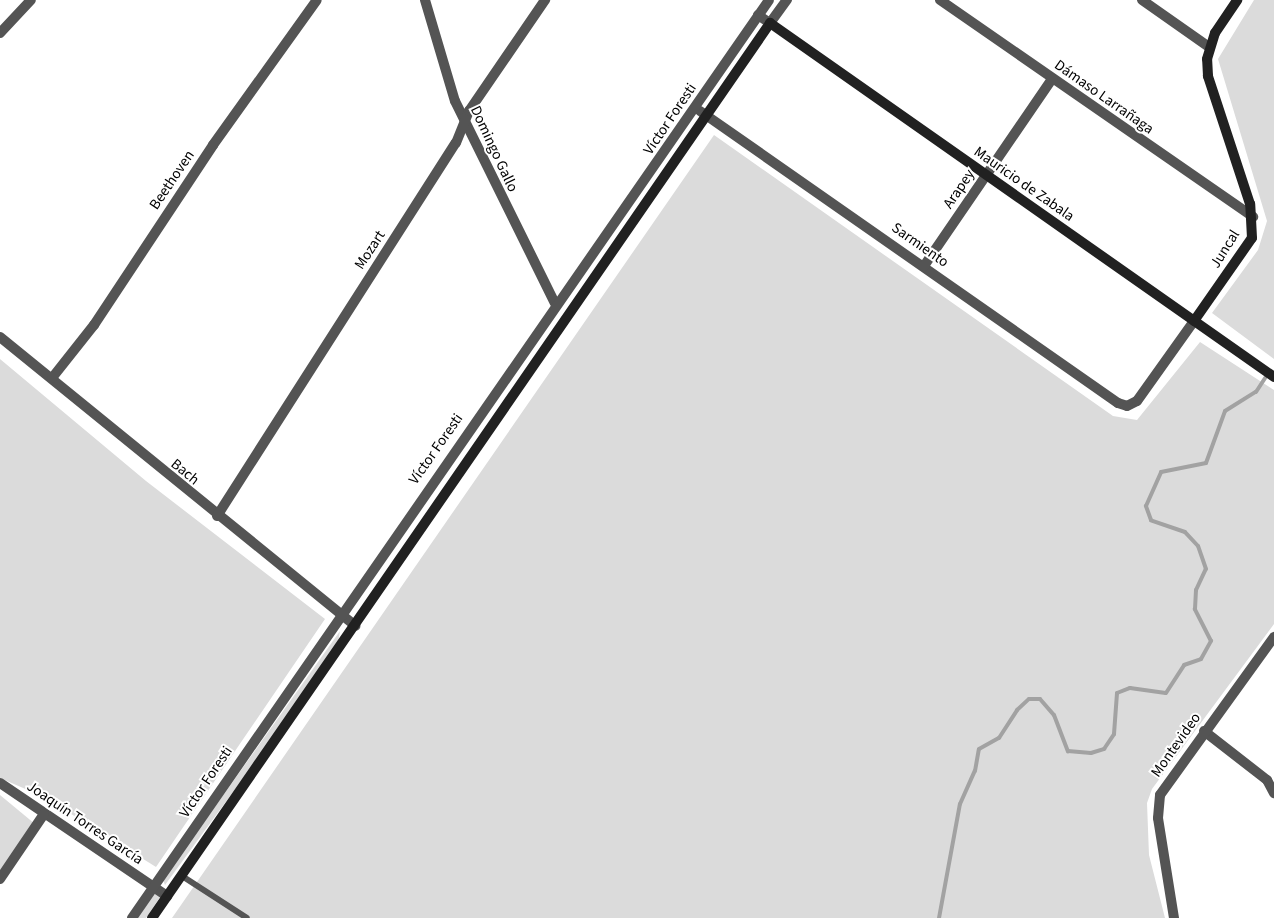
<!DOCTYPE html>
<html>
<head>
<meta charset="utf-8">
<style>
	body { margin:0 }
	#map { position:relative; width:1274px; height:918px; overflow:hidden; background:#fff; font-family:"Source Sans 3",sans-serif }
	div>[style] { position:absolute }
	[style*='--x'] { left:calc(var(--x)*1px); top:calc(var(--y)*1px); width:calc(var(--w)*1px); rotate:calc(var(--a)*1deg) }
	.green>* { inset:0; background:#dbdbdb }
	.stream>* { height:4px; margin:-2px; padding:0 2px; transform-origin:2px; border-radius:2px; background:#a2a2a2 }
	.lane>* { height:6px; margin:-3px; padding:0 3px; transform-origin:3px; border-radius:3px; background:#545454 }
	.street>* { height:10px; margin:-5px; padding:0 5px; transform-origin:5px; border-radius:5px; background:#545454 }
	.secondary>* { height:10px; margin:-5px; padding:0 5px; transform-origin:5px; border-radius:5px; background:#212121 }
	span { translate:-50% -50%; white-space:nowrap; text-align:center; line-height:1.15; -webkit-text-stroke:4px #fff; paint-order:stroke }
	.street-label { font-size:15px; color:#000 }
</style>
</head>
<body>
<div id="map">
	<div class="green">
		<div style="clip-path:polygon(1254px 0,1274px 0,1274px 359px,1212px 313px,1258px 250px,1267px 221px,1218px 59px)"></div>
		<div style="clip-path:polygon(714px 135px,1113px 416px,1137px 420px,1200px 342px,1274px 390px,1274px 624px,1152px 789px,1147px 803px,1149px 855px,1165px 918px,172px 918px)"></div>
		<div style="clip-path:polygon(0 359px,146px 481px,325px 619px,156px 867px,44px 797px,0 778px)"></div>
		<div style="clip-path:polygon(340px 631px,338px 643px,268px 744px,165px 885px,163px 880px)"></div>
		<div style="clip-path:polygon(0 795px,35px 824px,0 875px)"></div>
		<div style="clip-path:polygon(155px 893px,160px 897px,146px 918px,137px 918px)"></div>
	</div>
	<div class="stream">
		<div style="--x:939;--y:918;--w:116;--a:-79.6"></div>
		<div style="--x:960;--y:804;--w:36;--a:-66"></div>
		<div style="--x:975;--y:771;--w:22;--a:-80"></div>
		<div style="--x:979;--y:749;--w:23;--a:-29"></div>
		<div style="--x:999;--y:738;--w:33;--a:-57"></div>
		<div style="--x:1017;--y:710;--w:16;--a:-43"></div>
		<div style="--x:1029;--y:699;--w:11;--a:0"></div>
		<div style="--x:1040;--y:699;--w:21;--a:49"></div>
		<div style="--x:1054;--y:715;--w:39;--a:69"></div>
		<div style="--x:1068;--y:751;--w:23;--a:5"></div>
		<div style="--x:1091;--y:753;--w:14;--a:-17"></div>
		<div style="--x:1104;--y:749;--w:18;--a:-56"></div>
		<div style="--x:1114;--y:734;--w:41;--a:-85.8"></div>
		<div style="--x:1117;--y:693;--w:14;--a:-21"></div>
		<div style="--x:1130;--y:688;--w:36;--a:8"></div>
		<div style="--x:1166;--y:693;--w:33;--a:-57"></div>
		<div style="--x:1184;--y:665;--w:18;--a:-19"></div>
		<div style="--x:1201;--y:659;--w:21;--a:-61"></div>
		<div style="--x:1211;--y:641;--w:36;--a:-117"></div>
		<div style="--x:1195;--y:609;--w:19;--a:-87"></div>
		<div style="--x:1196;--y:590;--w:23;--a:-65"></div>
		<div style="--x:1206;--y:569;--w:24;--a:-109"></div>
		<div style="--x:1198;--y:546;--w:19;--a:-133"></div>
		<div style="--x:1185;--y:532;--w:36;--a:-161"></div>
		<div style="--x:1151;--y:520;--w:15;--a:-110"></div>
		<div style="--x:1146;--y:506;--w:37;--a:-66"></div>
		<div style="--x:1161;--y:472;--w:46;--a:-11.3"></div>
		<div style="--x:1206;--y:463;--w:55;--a:-69.9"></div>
		<div style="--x:1225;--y:411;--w:36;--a:-32"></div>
		<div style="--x:1256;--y:392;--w:17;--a:-57"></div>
	</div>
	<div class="lane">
		<div style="--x:182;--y:876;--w:77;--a:32.9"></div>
	</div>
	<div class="street">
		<div style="--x:425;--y:0;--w:105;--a:73.5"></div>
		<div style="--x:455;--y:101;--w:225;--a:63.7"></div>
		<div style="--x:940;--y:0;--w:381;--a:34.7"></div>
		<div style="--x:1142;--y:0;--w:82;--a:35"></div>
		<div style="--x:758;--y:15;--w:14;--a:34"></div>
		<div style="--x:770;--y:23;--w:29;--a:-54"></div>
		<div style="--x:0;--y:33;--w:45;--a:-46.8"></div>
		<div style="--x:700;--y:111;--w:510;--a:34.94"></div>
		<div style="--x:1118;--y:403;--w:9;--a:18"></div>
		<div style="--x:1127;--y:406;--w:11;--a:-27"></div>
		<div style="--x:1137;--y:401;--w:98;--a:-54.5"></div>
		<div style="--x:924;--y:266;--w:227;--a:-55.6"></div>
		<div style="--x:0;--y:337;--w:458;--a:39.1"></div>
		<div style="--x:52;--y:378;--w:68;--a:-51.6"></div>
		<div style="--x:94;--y:325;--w:216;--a:-56.5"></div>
		<div style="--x:213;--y:145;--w:178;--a:-54.4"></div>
		<div style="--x:217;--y:516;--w:443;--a:-57.4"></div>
		<div style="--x:456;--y:143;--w:35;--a:-68"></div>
		<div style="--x:469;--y:111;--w:135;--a:-55.6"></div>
		<div style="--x:1204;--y:731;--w:80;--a:37.9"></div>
		<div style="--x:1267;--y:780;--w:15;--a:62"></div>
		<div style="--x:0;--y:783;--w:202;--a:34.1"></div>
		<div style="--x:0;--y:879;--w:78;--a:-55.9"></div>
		<div style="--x:132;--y:918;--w:1117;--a:-55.24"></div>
		<div style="--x:1174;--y:918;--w:101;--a:-99.1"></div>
		<div style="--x:1158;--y:818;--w:23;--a:-85"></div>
		<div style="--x:1160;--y:795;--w:195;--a:-54.2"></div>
	</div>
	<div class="secondary">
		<div style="--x:1194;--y:321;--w:101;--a:-55.1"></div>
		<div style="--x:1252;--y:238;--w:34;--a:-93"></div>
		<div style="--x:1250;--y:204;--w:135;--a:-108.2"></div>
		<div style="--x:1208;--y:76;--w:17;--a:-93"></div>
		<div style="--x:1207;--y:59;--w:27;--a:-73"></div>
		<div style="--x:1215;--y:33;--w:40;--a:-56"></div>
		<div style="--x:152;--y:918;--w:1088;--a:-55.37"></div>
		<div style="--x:770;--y:23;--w:616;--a:35.08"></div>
	</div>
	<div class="street-label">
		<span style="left:1104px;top:97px;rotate:35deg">Dámaso Larrañaga</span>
		<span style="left:670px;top:119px;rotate:-56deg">Víctor Foresti</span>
		<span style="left:494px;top:149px;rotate:65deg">Domingo Gallo</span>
		<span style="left:172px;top:180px;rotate:-56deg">Beethoven</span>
		<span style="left:1024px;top:184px;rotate:35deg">Mauricio de Zabala</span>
		<span style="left:959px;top:189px;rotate:-56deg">Arapey</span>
		<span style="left:920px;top:245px;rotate:35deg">Sarmiento</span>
		<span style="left:1225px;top:249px;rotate:-58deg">Juncal</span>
		<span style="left:370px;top:250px;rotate:-57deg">Mozart</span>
		<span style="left:436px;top:449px;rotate:-55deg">Víctor Foresti</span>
		<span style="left:185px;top:472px;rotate:39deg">Bach</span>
		<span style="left:1176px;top:745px;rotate:-55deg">Montevideo</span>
		<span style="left:206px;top:782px;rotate:-56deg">Víctor Foresti</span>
		<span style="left:85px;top:823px;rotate:34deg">Joaquín Torres García</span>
	</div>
</div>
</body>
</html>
